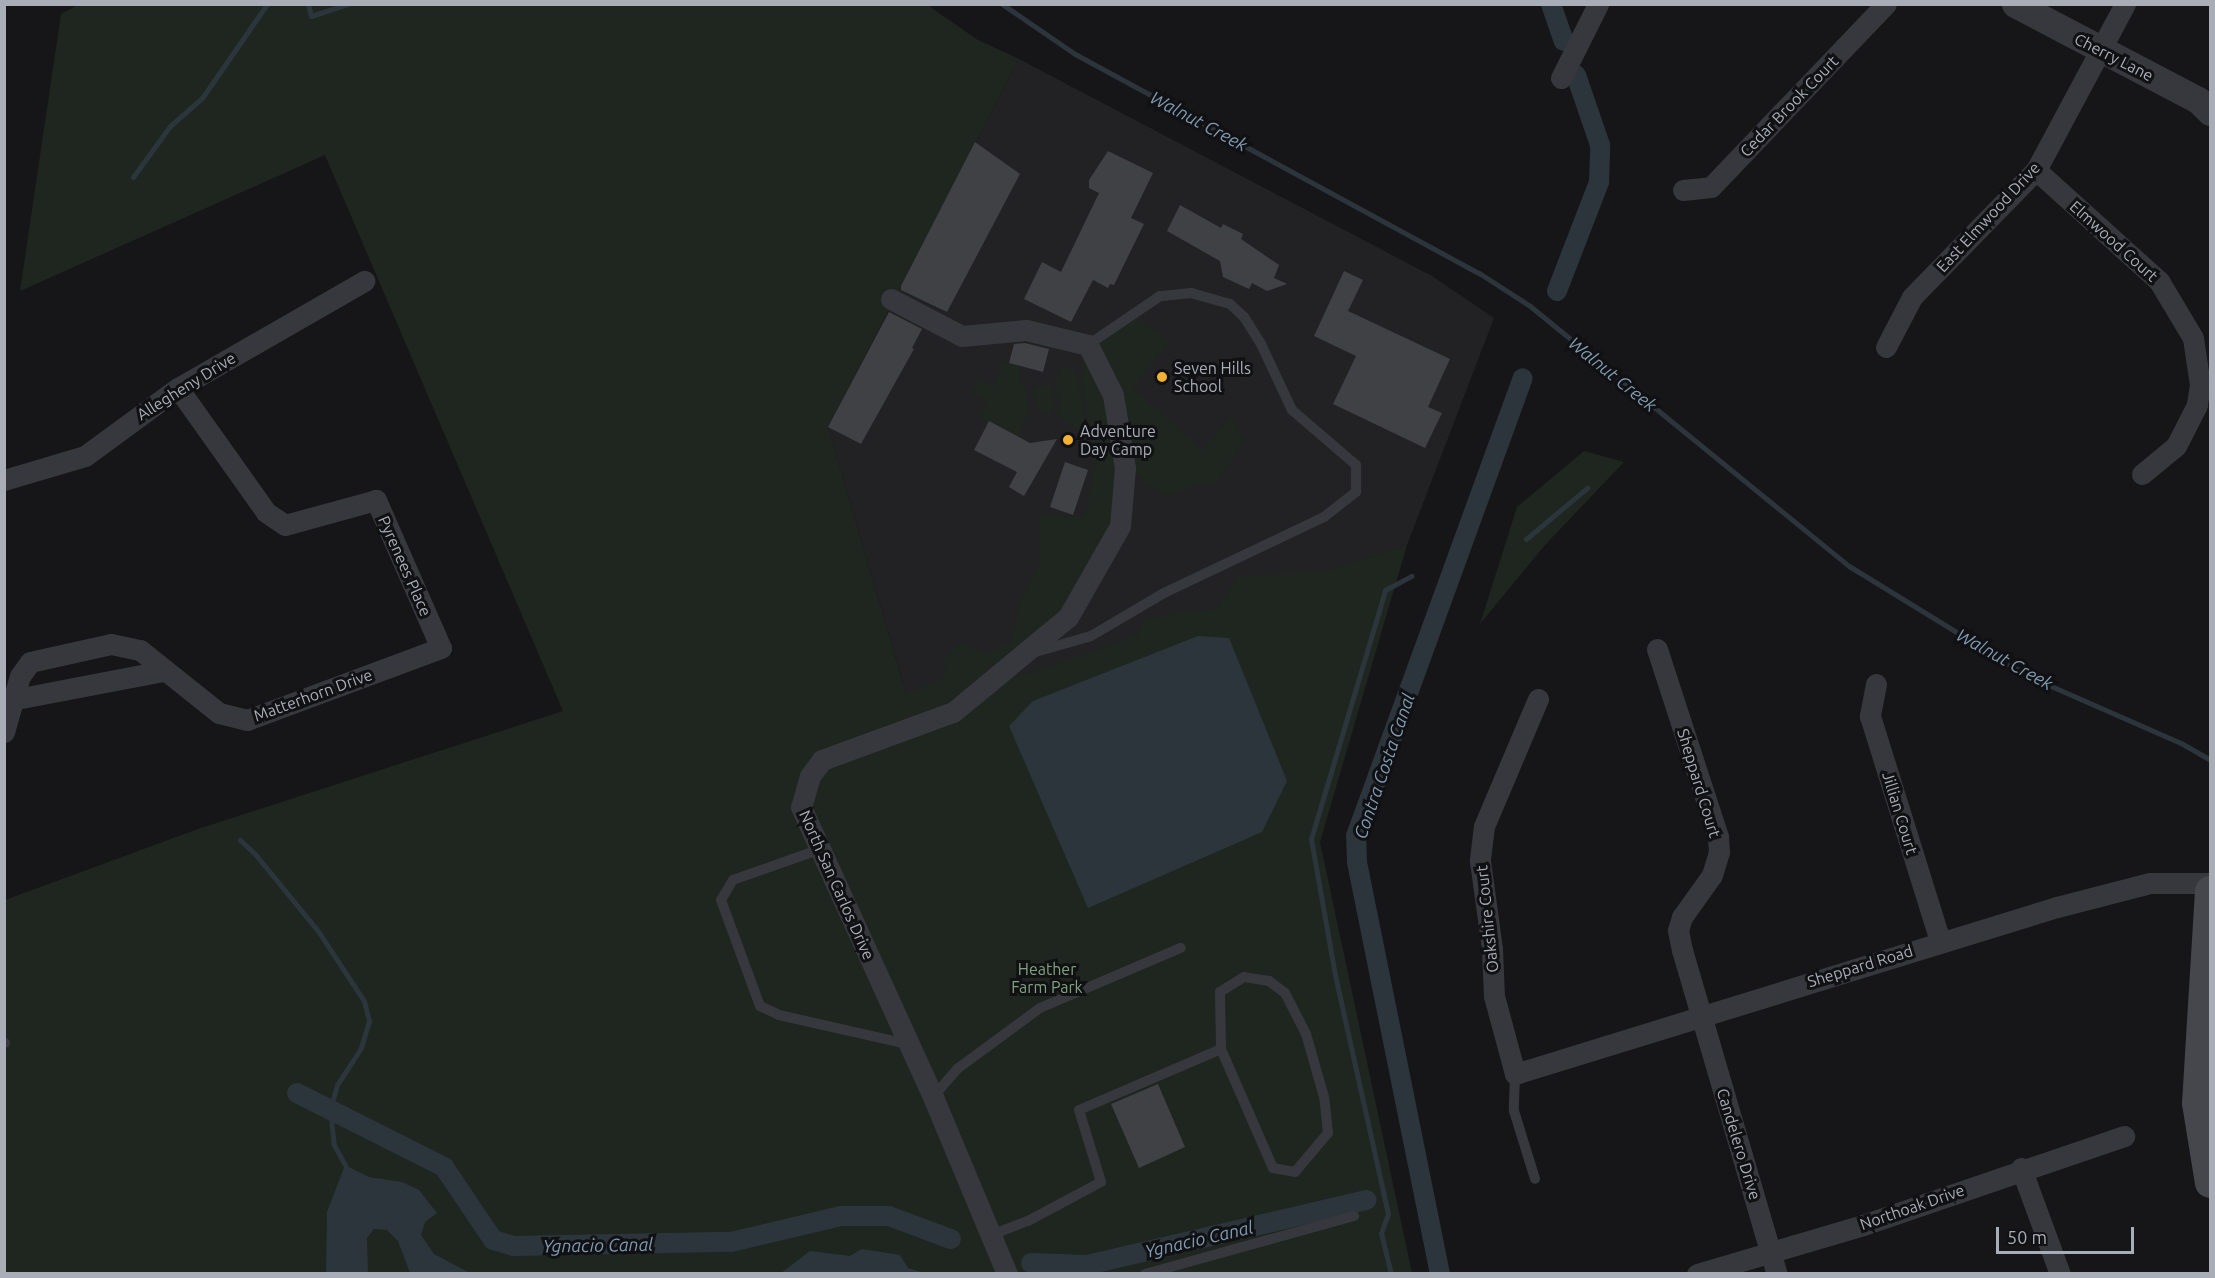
<!DOCTYPE html>
<html>
<head>
<meta charset="utf-8">
<style>
	body { margin:0 }
	#map { position:relative; width:2215px; height:1278px; overflow:hidden; background:#161618; font-family:Ubuntu,sans-serif }
	div>[style] { position:absolute }
	[style*='--x'] { left:calc(var(--x)*1px); top:calc(var(--y)*1px); width:calc(var(--w)*1px); rotate:calc(var(--a)*1deg) }
	.built>* { inset:0; background:#222225 }
	.green>* { inset:0; background:#1e261f }
	.water>* { inset:0; background:#2c353c }
	.stream>* { height:5px; margin:-2.5px; padding:0 2.5px; transform-origin:2.5px; border-radius:2.5px; background:#2c353c }
	.canal>* { height:20px; margin:-10px; padding:0 10px; transform-origin:10px; border-radius:10px; background:#2c353c }
	.building>* { inset:0; background:#404145 }
	.service>* { height:10px; margin:-5px; padding:0 5px; transform-origin:5px; border-radius:5px; background:#37383d }
	.minor>* { height:21px; margin:-10.5px; padding:0 10.5px; transform-origin:10.5px; border-radius:10.5px; background:#37383d }
	.tertiary>* { height:27px; margin:-13.5px; padding:0 13.5px; transform-origin:13.5px; border-radius:13.5px; background:#37383d }
	.secondary>* { height:30px; margin:-15px; padding:0 15px; transform-origin:15px; border-radius:15px; background:#45474d }
	.dots>* { width:16px; height:16px; translate:-50% -50%; box-sizing:border-box; border:3px solid #111113; border-radius:50% }
	span { translate:-50% -50%; white-space:nowrap; text-align:center; line-height:1.15; -webkit-text-stroke:6px #111113; paint-order:stroke }
	.street-label { font-size:16px; color:#a8adb8 }
	.poi-label { font-size:16px; color:#a8adb8 }
	.left { translate:0 -50%; text-align:left }
	.park-label { font-size:16px; color:#7fa381 }
	.water-label { font-size:18px; color:#7f9bb3; font-style:italic }
	.frame { position:absolute; inset:0; border:6px solid #a8adb8; pointer-events:none }
	.scale { position:absolute; left:1996px; top:1227px; width:138px; height:27px; box-sizing:border-box; border:3px solid #a8adb8; border-top:0; padding-left:8px; font-size:18px; line-height:21px; white-space:nowrap; color:#a8adb8; -webkit-text-stroke:4px #111113; paint-order:stroke }
</style>
</head>
<body>
<div id="map">
	<div class="built">
		<div style="clip-path:polygon(1019px 59px,1432px 276px,1494px 318px,1407px 545px,912px 713px,828px 427px)"></div>
	</div>
	<div class="green">
		<div style="clip-path:polygon(80px 4px,926px 4px,978px 40px,1019px 59px,828px 427px,906px 693px,944px 679px,945px 657px,960px 643px,985px 654px,1011px 642px,1022px 596px,1040px 565px,1040px 515px,1082px 517px,1087px 509px,1095px 465px,1081px 381px,1088px 345px,1132px 314px,1169px 343px,1133px 387px,1202px 450px,1232px 415px,1244px 442px,1216px 484px,1194px 485px,1167px 496px,1126px 469px,1120px 526px,1068px 617px,1004px 681px,1137px 636px,1146px 618px,1218px 609px,1237px 577px,1328px 571px,1407px 545px,1320px 842px,1412px 1273px,5px 1274px,5px 900px,198px 829px,563px 711px,325px 155px,20px 291px,61px 14px)"></div>
		<div style="clip-path:polygon(1005px 362px,1020px 366px,1020px 381px,1026px 389px,1029px 412px,1019px 436px,979px 417px,987px 402px,973px 394px,978px 379px,994px 386px)"></div>
		<div style="clip-path:polygon(1061px 366px,1076px 370px,1087px 430px,1079px 432px,1057px 415px,1060px 405px,1055px 382px)"></div>
		<div style="clip-path:polygon(1037px 386px,1052px 386px,1055px 404px,1051px 413px,1044px 415px,1036px 407px,1033px 390px)"></div>
		<div style="clip-path:polygon(1584px 451px,1624px 462px,1545px 545px,1480px 624px,1517px 507px)"></div>
	</div>
	<div class="water">
		<div style="clip-path:polygon(1198px 636px,1229px 638px,1287px 781px,1262px 832px,1088px 908px,1009px 726px,1033px 701px)"></div>
		<div style="clip-path:polygon(345px 1165px,369px 1177px,402px 1182px,419px 1190px,437px 1213px,425px 1222px,421px 1235px,434px 1254px,470px 1273px,410px 1273px,398px 1241px,387px 1230px,374px 1229px,367px 1238px,368px 1273px,326px 1273px,327px 1212px)"></div>
		<div style="clip-path:polygon(862px 1249px,900px 1255px,908px 1268px,924px 1273px,781px 1273px,810px 1251px,850px 1256px)"></div>
	</div>
	<div class="stream">
		<div style="--x:308;--y:4;--w:12;--a:76"></div>
		<div style="--x:311;--y:16;--w:40;--a:-18"></div>
		<div style="--x:1002;--y:4;--w:88;--a:34.4"></div>
		<div style="--x:1075;--y:54;--w:460;--a:28.5"></div>
		<div style="--x:1479;--y:273;--w:61;--a:32.9"></div>
		<div style="--x:1530;--y:306;--w:412;--a:39.2"></div>
		<div style="--x:1849;--y:566;--w:208;--a:31.6"></div>
		<div style="--x:2026;--y:675;--w:169;--a:23.7"></div>
		<div style="--x:2181;--y:743;--w:34;--a:30"></div>
		<div style="--x:133;--y:177;--w:63;--a:-54"></div>
		<div style="--x:170;--y:126;--w:43;--a:-41.2"></div>
		<div style="--x:202;--y:98;--w:114;--a:-55.3"></div>
		<div style="--x:1526;--y:539;--w:80;--a:-39.9"></div>
		<div style="--x:240;--y:840;--w:21;--a:43"></div>
		<div style="--x:255;--y:854;--w:99;--a:50.7"></div>
		<div style="--x:318;--y:931;--w:84;--a:56.7"></div>
		<div style="--x:364;--y:1001;--w:21;--a:76"></div>
		<div style="--x:369;--y:1021;--w:28;--a:107"></div>
		<div style="--x:361;--y:1048;--w:44;--a:123"></div>
		<div style="--x:337;--y:1085;--w:25;--a:106"></div>
		<div style="--x:330;--y:1109;--w:36;--a:84"></div>
		<div style="--x:334;--y:1145;--w:23;--a:61"></div>
		<div style="--x:1391;--y:1274;--w:42;--a:-103.7"></div>
		<div style="--x:1381;--y:1233;--w:20;--a:-70"></div>
		<div style="--x:1388;--y:1214;--w:245;--a:-102.5"></div>
		<div style="--x:1335;--y:975;--w:138;--a:-100"></div>
		<div style="--x:1311;--y:839;--w:260;--a:-73.4"></div>
		<div style="--x:1385;--y:590;--w:30;--a:-28"></div>
	</div>
	<div class="canal">
		<div style="--x:1551;--y:4;--w:39;--a:71"></div>
		<div style="--x:1557;--y:291;--w:117;--a:-68.9"></div>
		<div style="--x:1599;--y:182;--w:37;--a:-88"></div>
		<div style="--x:1600;--y:145;--w:74;--a:-108.9"></div>
		<div style="--x:297;--y:1093;--w:165;--a:26.7"></div>
		<div style="--x:444;--y:1167;--w:88;--a:56.1"></div>
		<div style="--x:493;--y:1240;--w:22;--a:16"></div>
		<div style="--x:514;--y:1246;--w:217;--a:-1.1"></div>
		<div style="--x:731;--y:1242;--w:113;--a:-13.3"></div>
		<div style="--x:841;--y:1216;--w:48;--a:0"></div>
		<div style="--x:889;--y:1216;--w:66;--a:20.4"></div>
		<div style="--x:1031;--y:1263;--w:56;--a:2"></div>
		<div style="--x:1087;--y:1265;--w:287;--a:-13.1"></div>
		<div style="--x:1440;--y:1274;--w:421;--a:-101.4"></div>
		<div style="--x:1357;--y:861;--w:25;--a:-92"></div>
		<div style="--x:1356;--y:836;--w:487;--a:-70"></div>
	</div>
	<div class="building">
		<div style="clip-path:polygon(975px 142px,1020px 174px,947px 312px,901px 290px,901px 286px)"></div>
		<div style="clip-path:polygon(1108px 151px,1153px 173px,1131px 218px,1144px 224px,1114px 285px,1110px 284px,1108px 288px,1093px 280px,1071px 322px,1024px 299px,1042px 262px,1061px 272px,1099px 193px,1089px 188px,1089px 180px)"></div>
		<div style="clip-path:polygon(1180px 205px,1221px 228px,1223px 224px,1243px 234px,1241px 239px,1279px 265px,1274px 278px,1287px 284px,1267px 291px,1252px 283px,1249px 289px,1223px 277px,1220px 261px,1167px 231px)"></div>
		<div style="clip-path:polygon(1344px 271px,1363px 280px,1348px 311px,1450px 359px,1428px 407px,1442px 413px,1425px 448px,1333px 404px,1356px 356px,1314px 336px)"></div>
		<div style="clip-path:polygon(889px 312px,922px 329px,912px 348px,914px 349px,861px 444px,828px 427px)"></div>
		<div style="clip-path:polygon(1025px 343px,1049px 349px,1043px 372px,1009px 363px,1014px 344px)"></div>
		<div style="clip-path:polygon(989px 421px,1030px 443px,1057px 439px,1024px 496px,1009px 487px,1017px 472px,974px 450px)"></div>
		<div style="clip-path:polygon(1065px 462px,1088px 470px,1073px 515px,1050px 507px)"></div>
		<div style="clip-path:polygon(1158px 1084px,1185px 1147px,1139px 1168px,1111px 1104px)"></div>
	</div>
	<div class="service">
		<div style="--x:1032;--y:653;--w:61;--a:-16.1"></div>
		<div style="--x:1091;--y:636;--w:85;--a:-30.5"></div>
		<div style="--x:1164;--y:593;--w:177;--a:-25.4"></div>
		<div style="--x:1324;--y:517;--w:41;--a:-38"></div>
		<div style="--x:1356;--y:492;--w:27;--a:-90"></div>
		<div style="--x:1356;--y:465;--w:84;--a:-139.3"></div>
		<div style="--x:1292;--y:410;--w:73;--a:-115.2"></div>
		<div style="--x:1261;--y:344;--w:32;--a:-122"></div>
		<div style="--x:1244;--y:317;--w:19;--a:-137"></div>
		<div style="--x:1230;--y:304;--w:41;--a:-164.2"></div>
		<div style="--x:1191;--y:293;--w:31;--a:174"></div>
		<div style="--x:1160;--y:296;--w:87;--a:145.8"></div>
		<div style="--x:818;--y:850;--w:90;--a:160.6"></div>
		<div style="--x:733;--y:880;--w:23;--a:121"></div>
		<div style="--x:721;--y:900;--w:113;--a:69.8"></div>
		<div style="--x:760;--y:1006;--w:21;--a:25"></div>
		<div style="--x:779;--y:1015;--w:132;--a:12.7"></div>
		<div style="--x:4;--y:1043;--w:1;--a:0"></div>
		<div style="--x:1515;--y:1074;--w:37;--a:92"></div>
		<div style="--x:1514;--y:1111;--w:71;--a:72.8"></div>
		<div style="--x:933;--y:1097;--w:37;--a:-49"></div>
		<div style="--x:957;--y:1069;--w:103;--a:-36.3"></div>
		<div style="--x:1040;--y:1008;--w:153;--a:-23.1"></div>
		<div style="--x:991;--y:1235;--w:40;--a:-21"></div>
		<div style="--x:1028;--y:1221;--w:83;--a:-28.1"></div>
		<div style="--x:1101;--y:1182;--w:75;--a:-107"></div>
		<div style="--x:1079;--y:1110;--w:155;--a:-23.2"></div>
		<div style="--x:1221;--y:1049;--w:130;--a:66.4"></div>
		<div style="--x:1273;--y:1168;--w:22;--a:10"></div>
		<div style="--x:1295;--y:1172;--w:51;--a:-49.8"></div>
		<div style="--x:1328;--y:1133;--w:36;--a:-96"></div>
		<div style="--x:1324;--y:1097;--w:66;--a:-105.9"></div>
		<div style="--x:1306;--y:1034;--w:46;--a:-117.1"></div>
		<div style="--x:1285;--y:993;--w:20;--a:-143"></div>
		<div style="--x:1269;--y:981;--w:25;--a:-171"></div>
		<div style="--x:1244;--y:977;--w:28;--a:148"></div>
		<div style="--x:1220;--y:992;--w:57;--a:89"></div>
		<div style="--x:1145;--y:1274;--w:217;--a:-15.5"></div>
	</div>
	<div class="minor">
		<div style="--x:1561;--y:78;--w:83;--a:-63.4"></div>
		<div style="--x:2036;--y:170;--w:166;--a:42.1"></div>
		<div style="--x:2159;--y:281;--w:66;--a:59.2"></div>
		<div style="--x:2193;--y:338;--w:48;--a:81.5"></div>
		<div style="--x:2200;--y:385;--w:20;--a:99"></div>
		<div style="--x:2197;--y:405;--w:46;--a:117.1"></div>
		<div style="--x:2176;--y:446;--w:44;--a:140.5"></div>
		<div style="--x:1683;--y:190;--w:28;--a:-6"></div>
		<div style="--x:1711;--y:187;--w:253;--a:-46.3"></div>
		<div style="--x:891;--y:299;--w:80;--a:27.5"></div>
		<div style="--x:962;--y:336;--w:64;--a:-5.4"></div>
		<div style="--x:1026;--y:330;--w:64;--a:13.6"></div>
		<div style="--x:1088;--y:345;--w:56;--a:63.4"></div>
		<div style="--x:1113;--y:395;--w:74;--a:80.7"></div>
		<div style="--x:1125;--y:468;--w:58;--a:94.9"></div>
		<div style="--x:1120;--y:526;--w:105;--a:119.7"></div>
		<div style="--x:1068;--y:617;--w:149;--a:140.4"></div>
		<div style="--x:953;--y:712;--w:140;--a:159.9"></div>
		<div style="--x:822;--y:760;--w:20;--a:127"></div>
		<div style="--x:810;--y:776;--w:32;--a:106"></div>
		<div style="--x:801;--y:807;--w:319;--a:65.5"></div>
		<div style="--x:933;--y:1097;--w:192;--a:67.3"></div>
		<div style="--x:1886;--y:347;--w:56;--a:-62.5"></div>
		<div style="--x:1912;--y:297;--w:177;--a:-45.7"></div>
		<div style="--x:2036;--y:170;--w:188;--a:-61.8"></div>
		<div style="--x:4;--y:480;--w:84;--a:-16.5"></div>
		<div style="--x:85;--y:456;--w:115;--a:-36.2"></div>
		<div style="--x:178;--y:388;--w:215;--a:-29.9"></div>
		<div style="--x:1657;--y:649;--w:198;--a:72"></div>
		<div style="--x:1718;--y:837;--w:15;--a:86"></div>
		<div style="--x:1719;--y:852;--w:24;--a:107"></div>
		<div style="--x:1712;--y:875;--w:52;--a:125.5"></div>
		<div style="--x:1682;--y:917;--w:14;--a:107"></div>
		<div style="--x:1678;--y:930;--w:20;--a:79"></div>
		<div style="--x:1682;--y:950;--w:338;--a:73.7"></div>
		<div style="--x:1876;--y:684;--w:33;--a:101"></div>
		<div style="--x:1870;--y:716;--w:236;--a:72.7"></div>
		<div style="--x:16;--y:699;--w:150;--a:-10.8"></div>
		<div style="--x:1538;--y:699;--w:138;--a:113"></div>
		<div style="--x:1484;--y:826;--w:35;--a:97"></div>
		<div style="--x:1480;--y:861;--w:89;--a:82.2"></div>
		<div style="--x:1492;--y:949;--w:47;--a:87.6"></div>
		<div style="--x:1494;--y:996;--w:81;--a:74.9"></div>
		<div style="--x:1515;--y:1074;--w:567;--a:-17.13"></div>
		<div style="--x:2057;--y:907;--w:96;--a:-14.5"></div>
		<div style="--x:2150;--y:883;--w:60;--a:0"></div>
		<div style="--x:4;--y:732;--w:58;--a:-74.1"></div>
		<div style="--x:20;--y:676;--w:17;--a:-54"></div>
		<div style="--x:30;--y:662;--w:83;--a:-12.5"></div>
		<div style="--x:111;--y:644;--w:30;--a:12"></div>
		<div style="--x:140;--y:650;--w:101;--a:38.6"></div>
		<div style="--x:219;--y:713;--w:29;--a:14"></div>
		<div style="--x:247;--y:720;--w:207;--a:-20.4"></div>
		<div style="--x:441;--y:648;--w:162;--a:-113.7"></div>
		<div style="--x:376;--y:500;--w:94;--a:164.6"></div>
		<div style="--x:285;--y:525;--w:23;--a:-146"></div>
		<div style="--x:266;--y:512;--w:152;--a:-125.4"></div>
		<div style="--x:2021;--y:1168;--w:113;--a:69.8"></div>
		<div style="--x:1697;--y:1274;--w:173;--a:-16.4"></div>
		<div style="--x:1863;--y:1225;--w:276;--a:-18.8"></div>
	</div>
	<div class="tertiary">
		<div style="--x:2015;--y:4;--w:207;--a:27.7"></div>
		<div style="--x:2198;--y:100;--w:17;--a:45"></div>
	</div>
	<div class="secondary">
		<div style="--x:2210;--y:891;--w:212;--a:93.5"></div>
		<div style="--x:2197;--y:1103;--w:81;--a:80.8"></div>
	</div>
	<div class="dots">
		<div style="left:1162px;top:377px;background:#f2b134"></div>
		<div style="left:1068px;top:440px;background:#f2b134"></div>
	</div>
	<div class="street-label">
		<span style="left:2114px;top:57px;rotate:27deg">Cherry Lane</span>
		<span style="left:1789px;top:106px;rotate:-46deg">Cedar Brook Court</span>
		<span style="left:1988px;top:217px;rotate:-47deg">East Elmwood Drive</span>
		<span style="left:2114px;top:241px;rotate:42deg">Elmwood Court</span>
		<span style="left:186px;top:386px;rotate:-32deg">Allegheny Drive</span>
		<span style="left:405px;top:566px;rotate:66deg">Pyrenees Place</span>
		<span style="left:313px;top:695px;rotate:-20deg">Matterhorn Drive</span>
		<span style="left:1699px;top:783px;rotate:73deg">Sheppard Court</span>
		<span style="left:1900px;top:813px;rotate:73deg">Jillian Court</span>
		<span style="left:837px;top:885px;rotate:66deg">North San Carlos Drive</span>
		<span style="left:1487px;top:919px;rotate:-96deg">Oakshire Court</span>
		<span style="left:1860px;top:966px;rotate:-17deg">Sheppard Road</span>
		<span style="left:1739px;top:1144px;rotate:73deg">Candelero Drive</span>
		<span style="left:1912px;top:1207px;rotate:-19deg">Northoak Drive</span>
	</div>
	<div class="poi-label">
		<span class="left" style="left:1174px;top:377px">Seven Hills<br>School</span>
		<span class="left" style="left:1080px;top:440px">Adventure<br>Day Camp</span>
	</div>
	<div class="park-label">
		<span style="left:1047px;top:978px">Heather<br>Farm Park</span>
	</div>
	<div class="water-label">
		<span style="left:1199px;top:121px;rotate:28deg">Walnut Creek</span>
		<span style="left:1613px;top:374px;rotate:39deg">Walnut Creek</span>
		<span style="left:2005px;top:659px;rotate:29deg">Walnut Creek</span>
		<span style="left:1384px;top:766px;rotate:-71deg">Contra Costa Canal</span>
		<span style="left:1199px;top:1239px;rotate:-13deg">Ygnacio Canal</span>
		<span style="left:598px;top:1245px;rotate:-1deg">Ygnacio Canal</span>
	</div>
	<div class="frame"></div>
	<div class="scale">50 m</div>
</div>
</body>
</html>
